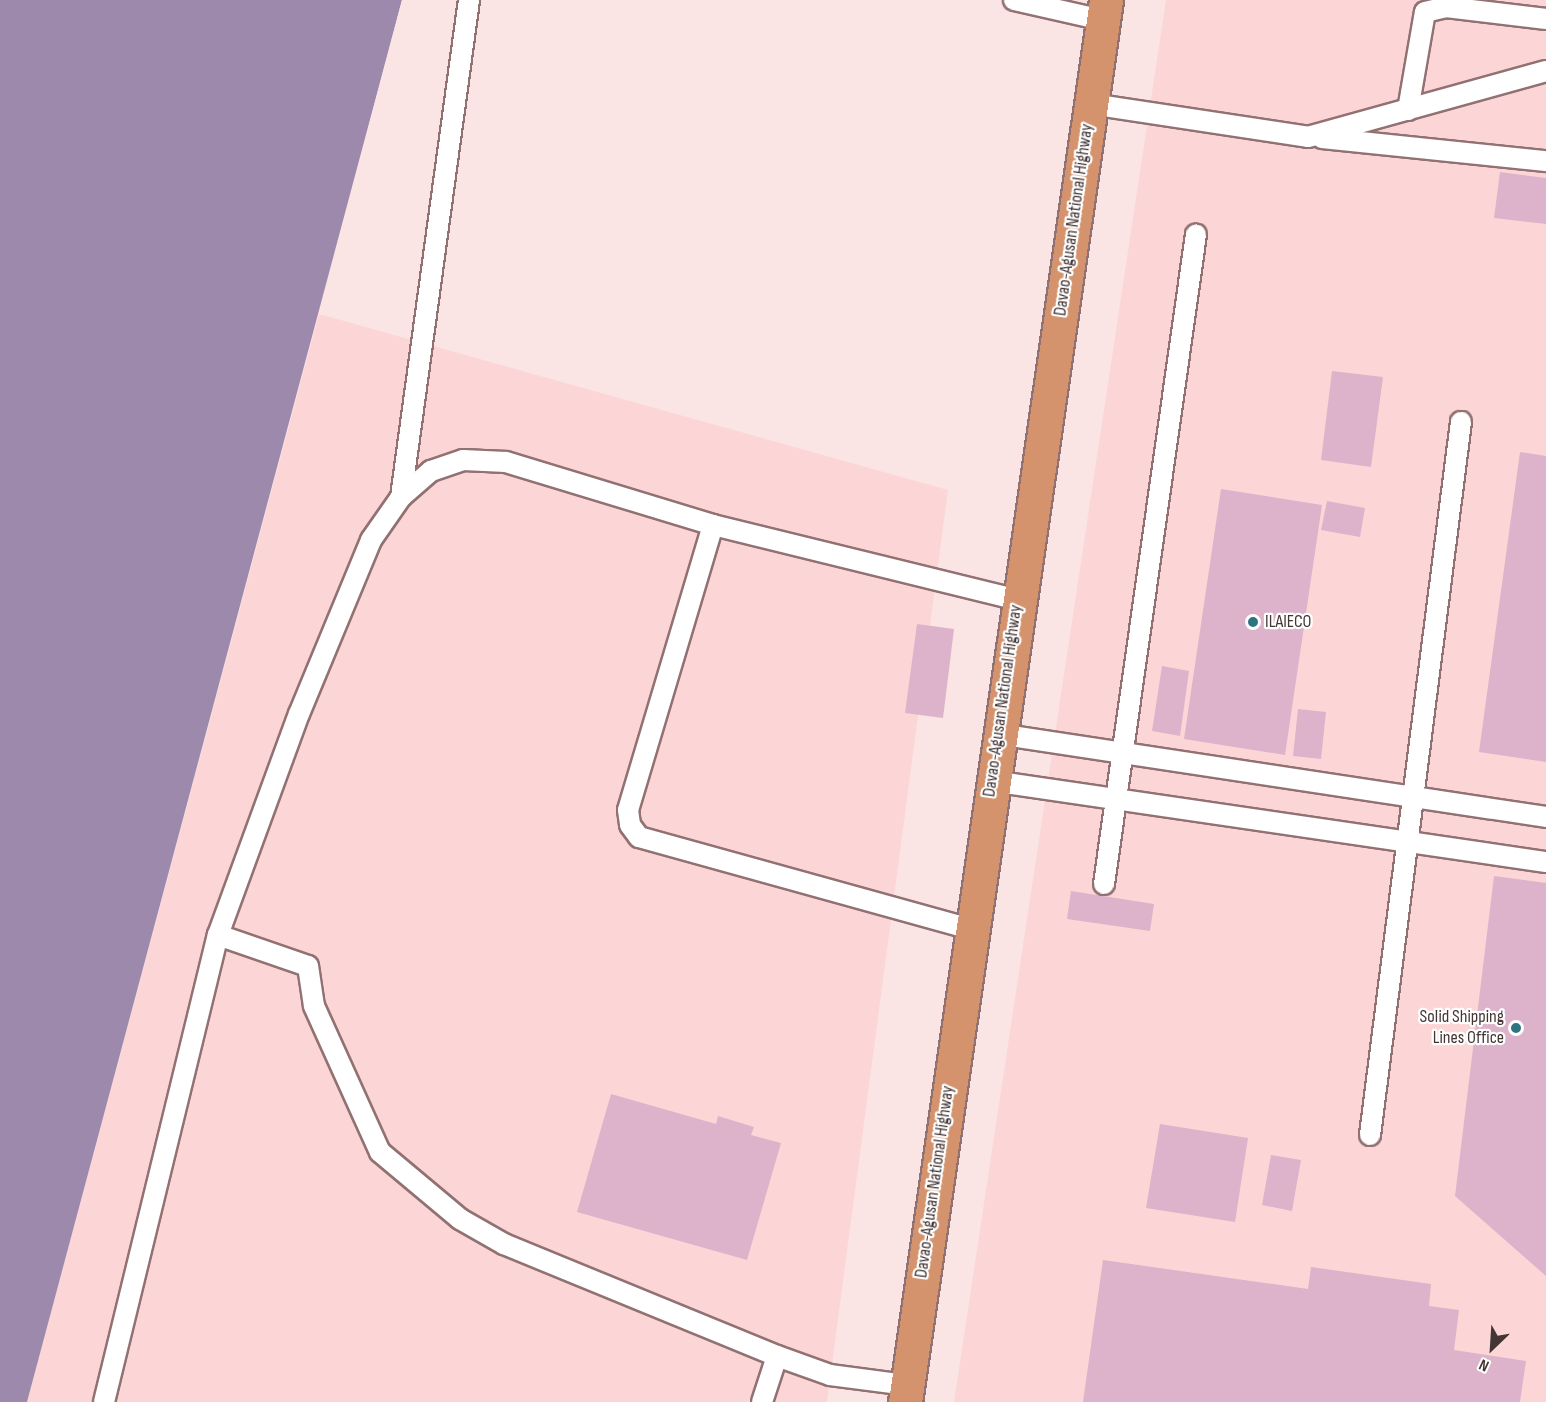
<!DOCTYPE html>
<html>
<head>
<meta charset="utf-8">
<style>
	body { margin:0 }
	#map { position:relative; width:1546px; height:1402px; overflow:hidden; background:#fbe4e4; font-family:"Sofia Sans Condensed",sans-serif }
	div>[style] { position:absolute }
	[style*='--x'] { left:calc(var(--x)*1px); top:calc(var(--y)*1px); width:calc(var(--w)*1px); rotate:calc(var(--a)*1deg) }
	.built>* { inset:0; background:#fcd6d7 }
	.water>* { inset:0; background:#9d89ac }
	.pier>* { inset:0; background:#fbe4e4 }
	.building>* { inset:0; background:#dcb3ca }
	.roads { filter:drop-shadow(2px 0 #927172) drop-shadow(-2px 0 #927172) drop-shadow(0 2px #927172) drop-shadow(0 -2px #927172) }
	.service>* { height:20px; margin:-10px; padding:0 10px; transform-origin:10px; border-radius:10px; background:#fff }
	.trunk>* { height:33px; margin:-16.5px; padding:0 16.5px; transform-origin:16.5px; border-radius:16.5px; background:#d4936c }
	.dots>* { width:16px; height:16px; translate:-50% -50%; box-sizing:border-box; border:3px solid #fff; border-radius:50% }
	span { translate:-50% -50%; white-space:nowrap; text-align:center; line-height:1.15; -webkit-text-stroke:4.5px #fff; paint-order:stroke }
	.street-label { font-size:18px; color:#443535 }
	.poi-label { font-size:18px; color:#443535 }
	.left { translate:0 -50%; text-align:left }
	.right { translate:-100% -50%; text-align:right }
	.north { position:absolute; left:1462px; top:1318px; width:60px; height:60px; -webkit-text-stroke:4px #fff; paint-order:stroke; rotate:205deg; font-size:16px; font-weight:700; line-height:24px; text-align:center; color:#443535 }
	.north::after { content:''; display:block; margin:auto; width:21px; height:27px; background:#443535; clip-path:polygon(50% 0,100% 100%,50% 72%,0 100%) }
</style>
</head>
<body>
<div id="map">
	<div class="built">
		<div style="clip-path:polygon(1166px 0,1546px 0,1546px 1402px,954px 1402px)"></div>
		<div style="clip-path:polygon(319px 314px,948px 490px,827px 1402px,27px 1402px)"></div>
	</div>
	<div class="water">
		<div style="clip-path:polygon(0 0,402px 0,27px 1402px,0 1402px)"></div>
	</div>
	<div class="pier">
		<div style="clip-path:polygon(402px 0,405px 1px,321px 315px,319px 314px)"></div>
	</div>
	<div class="building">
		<div style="clip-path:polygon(1500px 172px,1546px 178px,1546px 224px,1494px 218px)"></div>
		<div style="clip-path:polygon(1332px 371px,1383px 377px,1371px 467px,1321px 460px)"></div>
		<div style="clip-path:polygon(1520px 452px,1546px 456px,1546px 762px,1479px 752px)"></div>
		<div style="clip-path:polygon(1221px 489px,1322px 505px,1285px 755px,1184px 739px)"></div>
		<div style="clip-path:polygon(1327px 501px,1365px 508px,1360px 537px,1321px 530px)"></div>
		<div style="clip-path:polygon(917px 624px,954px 629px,943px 718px,905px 713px)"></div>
		<div style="clip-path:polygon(1162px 666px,1189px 671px,1180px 736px,1152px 731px)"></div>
		<div style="clip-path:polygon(1298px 709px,1326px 712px,1321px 759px,1293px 756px)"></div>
		<div style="clip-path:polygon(1494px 876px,1546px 883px,1546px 1276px,1455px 1196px)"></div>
		<div style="clip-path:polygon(1071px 891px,1154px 904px,1150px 931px,1067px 919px)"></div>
		<div style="clip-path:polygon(611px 1094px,716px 1124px,718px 1116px,754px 1127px,751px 1135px,781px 1143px,747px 1260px,577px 1212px)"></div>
		<div style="clip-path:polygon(1160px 1124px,1248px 1138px,1235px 1222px,1146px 1208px)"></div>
		<div style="clip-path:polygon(1271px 1155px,1301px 1160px,1292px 1211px,1262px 1205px)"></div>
		<div style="clip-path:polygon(1103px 1260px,1308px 1289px,1311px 1267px,1431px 1284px,1429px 1306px,1459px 1310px,1454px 1350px,1526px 1361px,1520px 1402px,1083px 1402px)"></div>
	</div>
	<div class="roads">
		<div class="service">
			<div style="--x:1014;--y:0;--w:91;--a:12.7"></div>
			<div style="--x:1091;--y:104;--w:219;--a:8.6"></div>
			<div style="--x:1308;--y:137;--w:247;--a:-15.5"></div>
			<div style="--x:1408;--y:110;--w:99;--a:-80.2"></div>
			<div style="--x:1425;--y:12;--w:22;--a:-13"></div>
			<div style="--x:1446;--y:7;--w:101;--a:6.8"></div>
			<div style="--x:1322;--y:138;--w:225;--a:5.9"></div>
			<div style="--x:401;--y:497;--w:502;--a:-82.21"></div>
			<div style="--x:713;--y:525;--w:297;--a:106.6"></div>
			<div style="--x:628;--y:810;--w:15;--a:82"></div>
			<div style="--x:630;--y:825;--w:15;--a:53"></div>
			<div style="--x:639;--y:837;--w:344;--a:15.5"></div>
			<div style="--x:998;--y:734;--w:554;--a:8.61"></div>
			<div style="--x:992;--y:781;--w:560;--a:8.32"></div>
			<div style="--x:1104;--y:884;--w:656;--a:-81.94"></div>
			<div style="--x:218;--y:935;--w:95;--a:19"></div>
			<div style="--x:308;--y:966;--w:40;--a:81.5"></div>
			<div style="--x:314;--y:1006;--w:160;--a:65.7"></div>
			<div style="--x:380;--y:1152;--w:104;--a:39.9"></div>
			<div style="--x:460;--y:1219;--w:51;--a:29.6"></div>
			<div style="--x:504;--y:1244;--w:295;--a:22.3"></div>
			<div style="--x:777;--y:1356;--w:56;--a:19.7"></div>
			<div style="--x:830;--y:1375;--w:78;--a:7.4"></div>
			<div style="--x:1370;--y:1135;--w:719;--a:-82.73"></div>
			<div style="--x:104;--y:1402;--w:481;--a:-76.3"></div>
			<div style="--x:218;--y:935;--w:235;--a:-69.9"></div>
			<div style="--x:299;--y:714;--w:188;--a:-67.5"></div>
			<div style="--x:371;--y:540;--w:52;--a:-55.1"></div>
			<div style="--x:401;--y:497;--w:40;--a:-41"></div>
			<div style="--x:431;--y:471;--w:34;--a:-19"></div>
			<div style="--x:463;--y:460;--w:43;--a:2.7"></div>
			<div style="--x:506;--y:462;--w:216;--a:16.9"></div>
			<div style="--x:713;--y:525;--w:314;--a:13.8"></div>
			<div style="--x:762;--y:1402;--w:48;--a:-71.9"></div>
		</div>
		<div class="trunk">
			<div style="--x:905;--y:1402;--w:1416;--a:-81.84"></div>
		</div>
	</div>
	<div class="dots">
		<div style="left:1253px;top:622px;background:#2d7480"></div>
		<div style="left:1516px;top:1028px;background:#2d7480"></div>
	</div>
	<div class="street-label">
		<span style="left:1074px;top:220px;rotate:-82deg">Davao-Agusan National Highway</span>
		<span style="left:1003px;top:701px;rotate:-82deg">Davao-Agusan National Highway</span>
		<span style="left:935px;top:1182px;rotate:-82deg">Davao-Agusan National Highway</span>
	</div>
	<div class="poi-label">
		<span class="left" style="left:1265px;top:622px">ILAIECO</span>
		<span class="right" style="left:1504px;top:1028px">Solid Shipping<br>Lines Office</span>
	</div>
	<div class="north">N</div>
</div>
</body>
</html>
